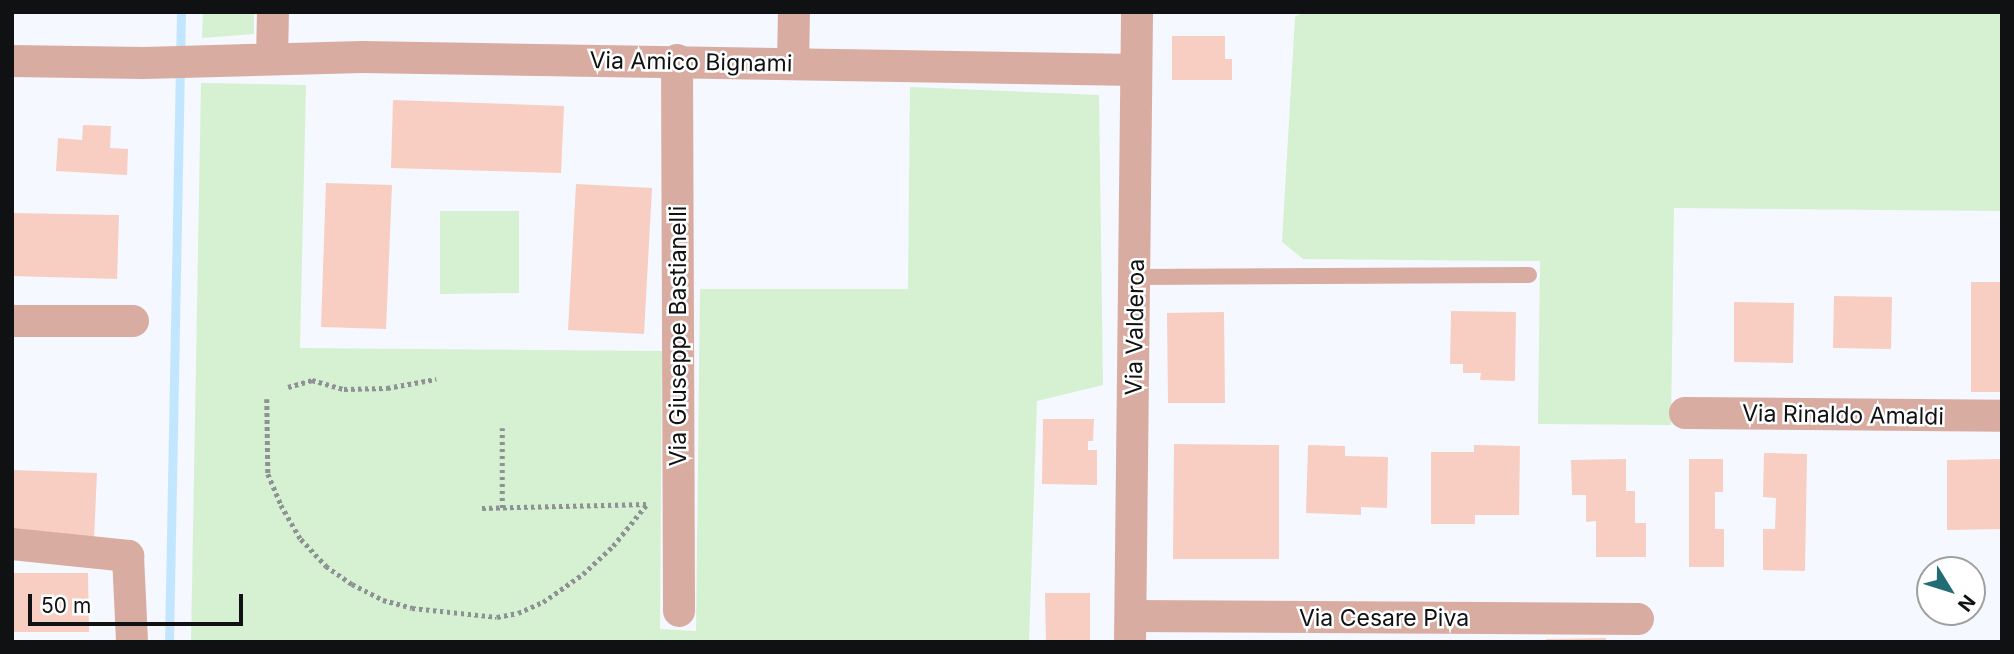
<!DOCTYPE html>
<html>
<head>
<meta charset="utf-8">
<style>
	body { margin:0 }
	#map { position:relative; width:2014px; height:654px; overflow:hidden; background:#f5f8fe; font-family:Inter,sans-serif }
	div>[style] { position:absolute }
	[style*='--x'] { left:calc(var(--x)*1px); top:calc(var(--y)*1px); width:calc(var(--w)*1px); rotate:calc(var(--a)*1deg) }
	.green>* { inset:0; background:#d6f0d2 }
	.stream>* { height:9px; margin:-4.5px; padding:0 4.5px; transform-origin:4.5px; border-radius:4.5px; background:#c3e6ff }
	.building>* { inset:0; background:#f8cec3 }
	.path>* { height:4.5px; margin-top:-2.25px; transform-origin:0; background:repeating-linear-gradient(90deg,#8f9295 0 3.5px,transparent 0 7px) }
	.service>* { height:16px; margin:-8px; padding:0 8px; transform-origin:8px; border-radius:8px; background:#d9aca2 }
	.minor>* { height:32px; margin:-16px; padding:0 16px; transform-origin:16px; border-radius:16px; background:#d9aca2 }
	span { translate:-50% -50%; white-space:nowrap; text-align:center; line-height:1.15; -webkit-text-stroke:5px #fff; paint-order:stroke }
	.street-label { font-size:23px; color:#101112 }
	.frame { position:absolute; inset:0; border:14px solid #101112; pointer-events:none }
	.north { position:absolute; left:1916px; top:556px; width:70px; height:70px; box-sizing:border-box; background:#fff; border:2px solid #9fa0a0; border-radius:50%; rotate:128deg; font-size:19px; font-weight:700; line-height:28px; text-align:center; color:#101112 }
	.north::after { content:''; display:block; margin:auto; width:24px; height:32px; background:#226c75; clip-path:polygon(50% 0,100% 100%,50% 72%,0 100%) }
	.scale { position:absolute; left:28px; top:594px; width:215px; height:32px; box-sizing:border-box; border:4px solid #101112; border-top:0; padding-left:9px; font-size:21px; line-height:24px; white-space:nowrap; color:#101112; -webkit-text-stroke:5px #fff; paint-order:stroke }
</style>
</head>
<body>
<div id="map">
	<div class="green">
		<div style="clip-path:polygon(203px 12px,254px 12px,254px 34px,202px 38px)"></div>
		<div style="clip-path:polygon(1304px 12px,2002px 12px,2002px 211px,1674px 208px,1671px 425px,1538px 424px,1540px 261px,1303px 259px,1282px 242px,1295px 17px)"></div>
		<div style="clip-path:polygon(201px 83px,306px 85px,300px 348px,662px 351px,660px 629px,696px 631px,700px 289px,908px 289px,910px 87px,1099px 95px,1103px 385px,1037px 401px,1029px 642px,191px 642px)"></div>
		<div style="clip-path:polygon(440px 211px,519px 211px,519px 293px,440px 294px)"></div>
	</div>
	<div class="stream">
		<div style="--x:169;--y:642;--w:630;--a:-88.91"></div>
	</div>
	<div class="building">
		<div style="clip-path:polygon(1172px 36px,1225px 36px,1225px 59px,1232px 59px,1232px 80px,1172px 80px)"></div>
		<div style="clip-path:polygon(393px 100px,564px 106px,561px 173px,391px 168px)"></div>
		<div style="clip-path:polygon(83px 125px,111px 126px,110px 148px,128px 149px,127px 175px,56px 171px,58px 138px,82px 140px)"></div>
		<div style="clip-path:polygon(326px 183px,392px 185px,386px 329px,321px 327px)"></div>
		<div style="clip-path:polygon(576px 184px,652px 188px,644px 334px,568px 330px)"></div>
		<div style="clip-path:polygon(12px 213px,119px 215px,117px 279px,12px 276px)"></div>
		<div style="clip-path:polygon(1971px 282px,2002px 282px,2002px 392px,1971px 392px)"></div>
		<div style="clip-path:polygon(1834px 296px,1892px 297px,1891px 349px,1833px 348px)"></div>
		<div style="clip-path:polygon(1734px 302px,1794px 303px,1793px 363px,1734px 362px)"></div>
		<div style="clip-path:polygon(1451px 311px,1516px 312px,1515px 381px,1480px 380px,1481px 373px,1463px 373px,1463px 364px,1450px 364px)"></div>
		<div style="clip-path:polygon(1224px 312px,1225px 403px,1168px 403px,1167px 313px)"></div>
		<div style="clip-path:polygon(1043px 419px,1094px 419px,1093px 441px,1088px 441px,1088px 450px,1097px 450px,1097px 485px,1042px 484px)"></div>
		<div style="clip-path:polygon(1174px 444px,1279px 445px,1279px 559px,1173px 559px)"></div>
		<div style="clip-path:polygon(1308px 445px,1345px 446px,1345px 456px,1388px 457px,1387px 508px,1361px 507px,1361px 515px,1306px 513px)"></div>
		<div style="clip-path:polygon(1474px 445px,1520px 446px,1519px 515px,1475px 515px,1475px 524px,1431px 524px,1431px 452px,1474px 452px)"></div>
		<div style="clip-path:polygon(1764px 453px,1807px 454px,1805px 571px,1763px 570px,1763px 529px,1775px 529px,1776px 498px,1763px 497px)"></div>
		<div style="clip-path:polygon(1626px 459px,1626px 491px,1635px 491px,1635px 523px,1646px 523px,1646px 557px,1596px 557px,1596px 521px,1586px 522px,1586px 495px,1572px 495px,1571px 460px)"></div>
		<div style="clip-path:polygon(1689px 459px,1723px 459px,1723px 492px,1715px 492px,1715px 529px,1724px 529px,1724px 567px,1689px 567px)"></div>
		<div style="clip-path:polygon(2002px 459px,2002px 529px,1947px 530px,1947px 460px)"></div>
		<div style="clip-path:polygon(12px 470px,97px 473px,94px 538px,12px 534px)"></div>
		<div style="clip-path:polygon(12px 573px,88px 573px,89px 632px,12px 632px)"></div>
		<div style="clip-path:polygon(1045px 593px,1090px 593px,1090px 642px,1046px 642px)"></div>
		<div style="clip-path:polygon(1606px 638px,1606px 642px,1546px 642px,1546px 639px)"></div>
	</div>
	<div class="path">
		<div style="--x:288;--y:387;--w:25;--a:-16"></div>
		<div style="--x:312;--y:380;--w:33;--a:16"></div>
		<div style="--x:344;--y:389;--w:43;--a:-1.3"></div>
		<div style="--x:387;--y:388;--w:50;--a:-10.4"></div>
		<div style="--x:267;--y:399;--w:75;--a:89.2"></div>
		<div style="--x:268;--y:474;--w:34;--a:67"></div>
		<div style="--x:281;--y:505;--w:39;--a:60"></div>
		<div style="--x:301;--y:539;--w:37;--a:47"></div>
		<div style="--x:326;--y:566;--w:32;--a:35"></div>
		<div style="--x:352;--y:584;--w:35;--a:27"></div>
		<div style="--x:383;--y:600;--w:30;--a:15"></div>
		<div style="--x:412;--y:608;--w:85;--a:6"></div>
		<div style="--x:497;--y:617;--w:21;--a:-11"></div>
		<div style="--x:518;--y:613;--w:27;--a:-24"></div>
		<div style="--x:543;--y:602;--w:49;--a:-35"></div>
		<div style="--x:583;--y:574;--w:41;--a:-43"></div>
		<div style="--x:613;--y:546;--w:54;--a:-51"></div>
		<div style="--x:482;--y:508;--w:164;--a:-1.4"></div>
		<div style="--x:502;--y:508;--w:80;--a:-90"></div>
	</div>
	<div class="service">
		<div style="--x:1136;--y:277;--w:393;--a:-0.3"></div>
	</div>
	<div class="minor">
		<div style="--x:272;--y:59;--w:47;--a:-88.8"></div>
		<div style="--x:677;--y:60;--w:551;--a:89.79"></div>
		<div style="--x:12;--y:61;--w:132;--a:0.9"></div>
		<div style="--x:144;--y:63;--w:218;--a:-1.6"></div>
		<div style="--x:362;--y:57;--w:774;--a:0.96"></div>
		<div style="--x:793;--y:64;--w:52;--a:-88.9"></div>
		<div style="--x:12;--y:321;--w:121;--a:0"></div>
		<div style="--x:1685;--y:413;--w:317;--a:0.5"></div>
		<div style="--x:12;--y:544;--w:117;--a:5.9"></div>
		<div style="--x:128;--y:556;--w:86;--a:87.3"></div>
		<div style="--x:1131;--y:616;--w:507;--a:0.34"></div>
		<div style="--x:1130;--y:642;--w:630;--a:-89.36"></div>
	</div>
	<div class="street-label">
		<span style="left:691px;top:62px;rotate:1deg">Via Amico Bignami</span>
		<span style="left:1135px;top:327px;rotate:-89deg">Via Valderoa</span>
		<span style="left:678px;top:336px;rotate:-90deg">Via Giuseppe Bastianelli</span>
		<span style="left:1843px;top:415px;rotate:1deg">Via Rinaldo Amaldi</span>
		<span style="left:1384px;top:618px">Via Cesare Piva</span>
	</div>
	<div class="frame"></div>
	<div class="north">N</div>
	<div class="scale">50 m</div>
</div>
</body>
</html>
